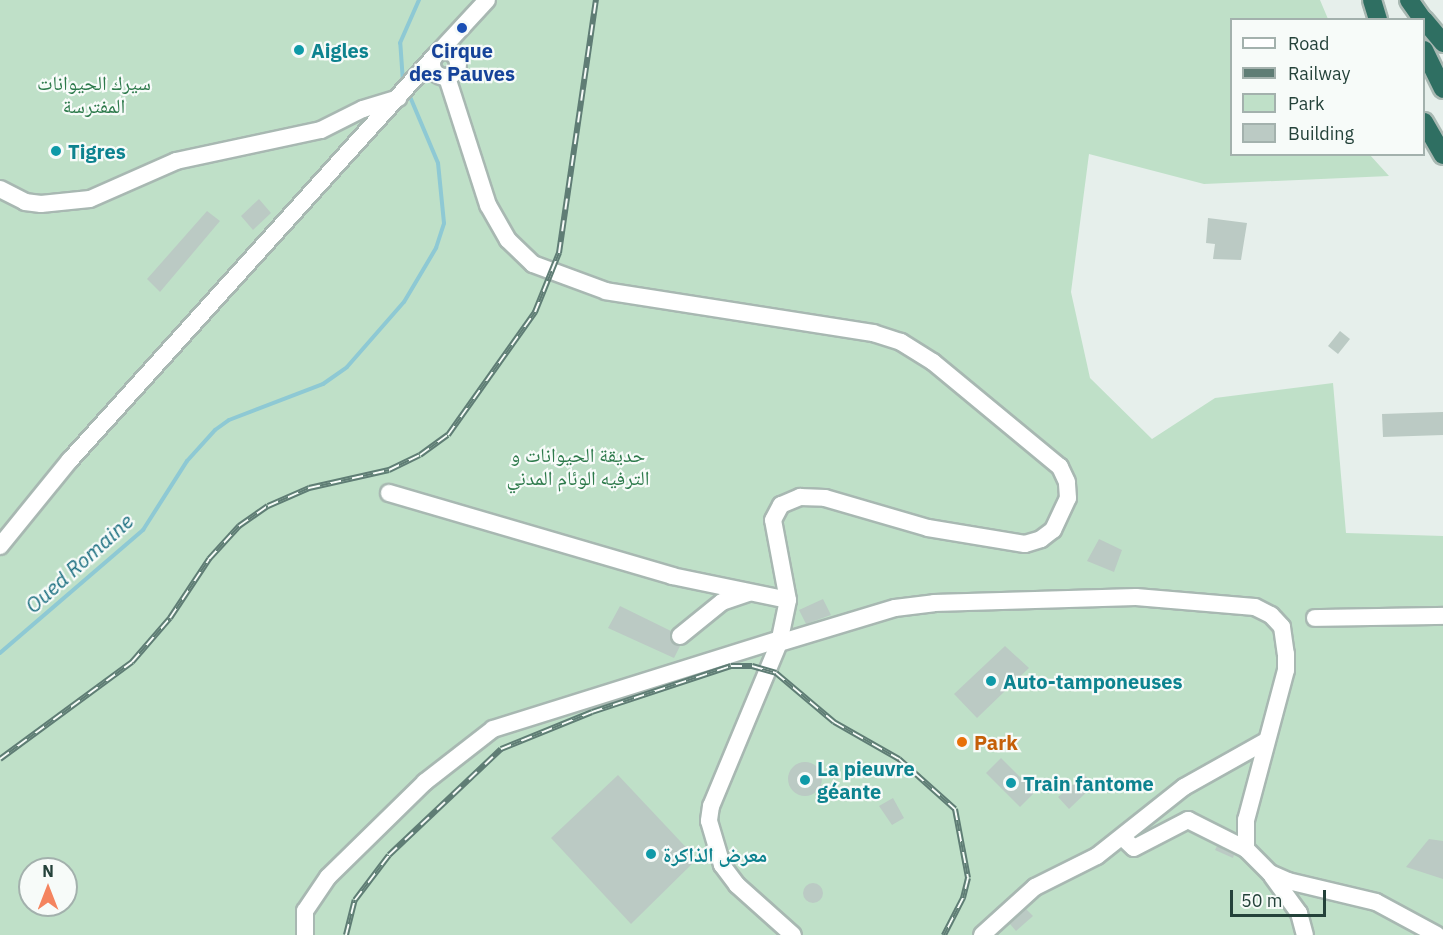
<!DOCTYPE html>
<html>
<head>
<meta charset="utf-8">
<style>
	body { margin:0 }
	#map { position:relative; width:1443px; height:935px; overflow:hidden; background:#e6efeb; font-family:"IBM Plex Sans","Noto Naskh Arabic",sans-serif }
	div>[style] { position:absolute }
	[style*='--x'] { left:calc(var(--x)*1px); top:calc(var(--y)*1px); width:calc(var(--w)*1px); rotate:calc(var(--a)*1deg) }
	.green>* { inset:0; background:#bfe0c8 }
	.stream>* { height:4px; margin:-2px; padding:0 2px; transform-origin:2px; border-radius:2px; background:#8ec9d4 }
	.building>* { inset:0; background:#bbcac4 }
	.round { border-radius:50% }
	.roads { filter:drop-shadow(2px 0 #a8b8b2) drop-shadow(-2px 0 #a8b8b2) drop-shadow(0 2px #a8b8b2) drop-shadow(0 -2px #a8b8b2) }
	.minor>* { height:16px; margin:-8px; padding:0 8px; transform-origin:8px; border-radius:8px; background:#fff }
	.minor>.ring { margin:-8px; padding:0; box-sizing:content-box; background:none; border:16px solid #fff; border-radius:50% }
	.highway>* { height:18px; margin:-9px; padding:0 9px; transform-origin:9px; border-radius:9px; background:#2f6f62 }
	.rail>* { height:6px; margin-top:-3px; transform-origin:0; background:repeating-linear-gradient(90deg,#f7fbf9 0 11px,#5f7d75 0 22px); box-sizing:border-box; border-block:2px solid #5f7d75 }
	.dots>* { width:16px; height:16px; translate:-50% -50%; box-sizing:border-box; border:3px solid #f7fbf9; border-radius:50% }
	span { translate:-50% -50%; white-space:nowrap; text-align:center; line-height:1.15; -webkit-text-stroke:4.5px #f7fbf9; paint-order:stroke }
	.culture-label { font-size:20px; color:#0d838f; font-weight:700 }
	.left { translate:0 -50%; text-align:left }
	.transit-label { font-size:20px; color:#164399; font-weight:700 }
	.park-label { font-size:20px; color:#2d7a4b }
	.food-label { font-size:20px; color:#c56008; font-weight:700 }
	.water-label { font-size:21px; color:#1c6f80; font-style:italic }
	.legend { position:absolute; left:1230px; top:18px; width:195px; height:138px; box-sizing:border-box; background:#f7fbf9; border:2px solid #a3b1ad; margin:0; padding:8px 10px; list-style:none; font-size:18px; color:#24423a }
	.legend li { display:flex; align-items:center; gap:12px; height:30px }
	.legend b { width:30px; border:2px solid #a3b1ad }
	.north { position:absolute; left:18px; top:857px; width:60px; height:60px; box-sizing:border-box; background:#f7fbf9; border:2px solid #a3b1ad; border-radius:50%; rotate:0deg; font-size:16px; font-weight:700; line-height:24px; text-align:center; color:#24423a }
	.north::after { content:''; display:block; margin:auto; width:21px; height:27px; background:#f4845f; clip-path:polygon(50% 0,100% 100%,50% 72%,0 100%) }
	.scale { position:absolute; left:1230px; top:890px; width:96px; height:27px; box-sizing:border-box; border:3px solid #24423a; border-top:0; padding-left:8px; font-size:18px; line-height:21px; white-space:nowrap; color:#24423a; -webkit-text-stroke:4px #f7fbf9; paint-order:stroke }
</style>
</head>
<body>
<div id="map">
	<div class="green">
		<div style="clip-path:polygon(evenodd,0 0,1320px 0,1328px 19px,1232px 20px,1232px 154px,1370px 155px,1389px 176px,1204px 184px,1089px 154px,1071px 292px,1090px 378px,1152px 439px,1215px 398px,1333px 383px,1346px 533px,1443px 536px,1443px 935px,0 935px,0 0,30px 869px,66px 869px,66px 905px,30px 905px,30px 869px)"></div>
	</div>
	<div class="stream">
		<div style="--x:403;--y:82;--w:39;--a:-94"></div>
		<div style="--x:400;--y:43;--w:47;--a:-66.2"></div>
		<div style="--x:0;--y:653;--w:189;--a:-40.7"></div>
		<div style="--x:143;--y:530;--w:82;--a:-57.5"></div>
		<div style="--x:187;--y:461;--w:42;--a:-47.9"></div>
		<div style="--x:215;--y:430;--w:17;--a:-36"></div>
		<div style="--x:229;--y:420;--w:101;--a:-21"></div>
		<div style="--x:323;--y:384;--w:29;--a:-35"></div>
		<div style="--x:347;--y:367;--w:86;--a:-48.8"></div>
		<div style="--x:404;--y:302;--w:63;--a:-59.3"></div>
		<div style="--x:436;--y:248;--w:26;--a:-72"></div>
		<div style="--x:444;--y:223;--w:60;--a:-95.7"></div>
		<div style="--x:438;--y:163;--w:77;--a:-112.9"></div>
	</div>
	<div class="building">
		<div style="clip-path:polygon(259px 199px,271px 213px,253px 230px,241px 216px)"></div>
		<div style="clip-path:polygon(207px 211px,220px 221px,160px 292px,147px 279px)"></div>
		<div style="clip-path:polygon(1208px 218px,1247px 223px,1241px 260px,1213px 259px,1215px 244px,1206px 243px)"></div>
		<div style="clip-path:polygon(1340px 331px,1350px 339px,1338px 354px,1328px 346px)"></div>
		<div style="clip-path:polygon(1443px 412px,1443px 435px,1383px 437px,1382px 414px)"></div>
		<div style="clip-path:polygon(1099px 539px,1122px 550px,1114px 572px,1087px 561px)"></div>
		<div style="clip-path:polygon(823px 599px,831px 615px,806px 624px,799px 610px)"></div>
		<div style="clip-path:polygon(620px 606px,671px 631px,672px 642px,680px 646px,674px 658px,608px 628px)"></div>
		<div style="clip-path:polygon(1005px 646px,1029px 668px,977px 718px,954px 694px)"></div>
		<div style="clip-path:polygon(1001px 758px,1035px 792px,1020px 807px,986px 773px)"></div>
		<div class="round" style="left:788px;top:762px;width:34px;height:34px"></div>
		<div style="clip-path:polygon(618px 775px,697px 859px,631px 924px,551px 838px)"></div>
		<div style="clip-path:polygon(1084px 775px,1095px 784px,1069px 809px,1058px 797px)"></div>
		<div style="clip-path:polygon(893px 798px,904px 818px,892px 825px,879px 806px)"></div>
		<div style="clip-path:polygon(1429px 839px,1443px 841px,1443px 879px,1406px 867px)"></div>
		<div style="clip-path:polygon(1217px 846px,1234px 855px,1233px 858px,1215px 850px)"></div>
		<div class="round" style="left:803px;top:883px;width:20px;height:20px"></div>
		<div style="clip-path:polygon(1026px 909px,1033px 916px,1016px 931px,1010px 924px)"></div>
	</div>
	<div class="roads">
		<div class="minor">
			<div class="ring" style="left:432px;top:51px;width:10px;height:10px"></div>
			<div style="--x:438;--y:53;--w:72;--a:-47.2"></div>
			<div style="--x:0;--y:189;--w:28;--a:27"></div>
			<div style="--x:25;--y:202;--w:16;--a:7"></div>
			<div style="--x:41;--y:204;--w:49;--a:-5.8"></div>
			<div style="--x:90;--y:199;--w:94;--a:-23.8"></div>
			<div style="--x:176;--y:161;--w:148;--a:-12.1"></div>
			<div style="--x:321;--y:130;--w:47;--a:-26.6"></div>
			<div style="--x:363;--y:109;--w:37;--a:-17"></div>
			<div style="--x:389;--y:493;--w:295;--a:16.3"></div>
			<div style="--x:672;--y:576;--w:118;--a:11.7"></div>
			<div style="--x:788;--y:600;--w:81;--a:-100.6"></div>
			<div style="--x:773;--y:520;--w:17;--a:-62"></div>
			<div style="--x:781;--y:505;--w:21;--a:-23"></div>
			<div style="--x:800;--y:497;--w:25;--a:2"></div>
			<div style="--x:825;--y:498;--w:107;--a:16.2"></div>
			<div style="--x:928;--y:528;--w:98;--a:9.4"></div>
			<div style="--x:1025;--y:544;--w:17;--a:-17"></div>
			<div style="--x:1041;--y:539;--w:15;--a:-37"></div>
			<div style="--x:1053;--y:530;--w:35;--a:-65"></div>
			<div style="--x:1068;--y:498;--w:16;--a:-94"></div>
			<div style="--x:1067;--y:482;--w:17;--a:-115"></div>
			<div style="--x:1060;--y:467;--w:165;--a:-140.4"></div>
			<div style="--x:933;--y:362;--w:38;--a:-148"></div>
			<div style="--x:901;--y:342;--w:29;--a:-162"></div>
			<div style="--x:873;--y:333;--w:270;--a:-171.1"></div>
			<div style="--x:606;--y:291;--w:78;--a:-159.7"></div>
			<div style="--x:533;--y:264;--w:35;--a:-136"></div>
			<div style="--x:508;--y:240;--w:40;--a:-119.7"></div>
			<div style="--x:488;--y:205;--w:134;--a:-107.8"></div>
			<div style="--x:0;--y:546;--w:111;--a:-50.9"></div>
			<div style="--x:70;--y:460;--w:542;--a:-47.92"></div>
			<div style="--x:788;--y:600;--w:44;--a:101.8"></div>
			<div style="--x:779;--y:643;--w:177;--a:112.6"></div>
			<div style="--x:711;--y:806;--w:15;--a:98"></div>
			<div style="--x:709;--y:821;--w:46;--a:73.5"></div>
			<div style="--x:722;--y:865;--w:25;--a:53"></div>
			<div style="--x:737;--y:885;--w:75;--a:41.8"></div>
			<div style="--x:1315;--y:618;--w:128;--a:-0.9"></div>
			<div style="--x:680;--y:636;--w:54;--a:-39"></div>
			<div style="--x:722;--y:602;--w:28;--a:-19"></div>
			<div style="--x:779;--y:643;--w:121;--a:-16.8"></div>
			<div style="--x:895;--y:608;--w:39;--a:-7"></div>
			<div style="--x:934;--y:603;--w:202;--a:-1.7"></div>
			<div style="--x:1136;--y:597;--w:119;--a:4.8"></div>
			<div style="--x:1255;--y:607;--w:18;--a:27"></div>
			<div style="--x:1271;--y:615;--w:16;--a:47"></div>
			<div style="--x:1282;--y:627;--w:27;--a:82"></div>
			<div style="--x:1286;--y:654;--w:16;--a:90"></div>
			<div style="--x:1286;--y:670;--w:155;--a:104.9"></div>
			<div style="--x:1246;--y:820;--w:29;--a:90"></div>
			<div style="--x:1246;--y:849;--w:34;--a:45"></div>
			<div style="--x:1270;--y:873;--w:20;--a:24"></div>
			<div style="--x:1288;--y:881;--w:90;--a:13.4"></div>
			<div style="--x:1376;--y:902;--w:69;--a:28.4"></div>
			<div style="--x:1122;--y:837;--w:16;--a:43"></div>
			<div style="--x:1134;--y:848;--w:61;--a:-27.4"></div>
			<div style="--x:1188;--y:820;--w:65;--a:26.6"></div>
			<div style="--x:1272;--y:876;--w:46;--a:53.9"></div>
			<div style="--x:1299;--y:913;--w:23;--a:75"></div>
			<div style="--x:305;--y:935;--w:24;--a:-90"></div>
			<div style="--x:305;--y:911;--w:41;--a:-55.9"></div>
			<div style="--x:328;--y:877;--w:136;--a:-44.4"></div>
			<div style="--x:425;--y:782;--w:86;--a:-37.9"></div>
			<div style="--x:493;--y:729;--w:301;--a:-17.4"></div>
			<div style="--x:982;--y:935;--w:72;--a:-42.2"></div>
			<div style="--x:1035;--y:887;--w:69;--a:-26.6"></div>
			<div style="--x:1097;--y:856;--w:111;--a:-38.4"></div>
			<div style="--x:1184;--y:787;--w:94;--a:-29.3"></div>
		</div>
		<div class="highway">
			<div style="--x:1372;--y:0;--w:21;--a:73"></div>
			<div style="--x:1409;--y:0;--w:24;--a:55"></div>
			<div style="--x:1424;--y:20;--w:30;--a:50"></div>
			<div style="--x:1424;--y:50;--w:43;--a:64"></div>
			<div style="--x:1424;--y:122;--w:38;--a:60"></div>
		</div>
	</div>
	<div class="rail">
		<div style="--x:0;--y:759;--w:164;--a:-36.3"></div>
		<div style="--x:132;--y:662;--w:58;--a:-49.2"></div>
		<div style="--x:170;--y:618;--w:71;--a:-56.5"></div>
		<div style="--x:209;--y:559;--w:45;--a:-47.7"></div>
		<div style="--x:239;--y:526;--w:35;--a:-35"></div>
		<div style="--x:268;--y:506;--w:45;--a:-23.7"></div>
		<div style="--x:309;--y:488;--w:82;--a:-12.7"></div>
		<div style="--x:389;--y:470;--w:34;--a:-26"></div>
		<div style="--x:420;--y:455;--w:34;--a:-36"></div>
		<div style="--x:448;--y:435;--w:151;--a:-54.7"></div>
		<div style="--x:535;--y:312;--w:64;--a:-67.9"></div>
		<div style="--x:559;--y:253;--w:256;--a:-81.7"></div>
		<div style="--x:346;--y:935;--w:36;--a:-76"></div>
		<div style="--x:355;--y:900;--w:56;--a:-52.9"></div>
		<div style="--x:389;--y:855;--w:154;--a:-43.4"></div>
		<div style="--x:501;--y:749;--w:98;--a:-22.1"></div>
		<div style="--x:592;--y:712;--w:146;--a:-18.3"></div>
		<div style="--x:731;--y:666;--w:21;--a:0"></div>
		<div style="--x:752;--y:666;--w:25;--a:16"></div>
		<div style="--x:776;--y:673;--w:76;--a:40.2"></div>
		<div style="--x:834;--y:722;--w:75;--a:29.6"></div>
		<div style="--x:899;--y:759;--w:75;--a:41.8"></div>
		<div style="--x:955;--y:809;--w:70;--a:79.3"></div>
		<div style="--x:968;--y:878;--w:21;--a:104"></div>
		<div style="--x:963;--y:898;--w:42;--a:117.2"></div>
	</div>
	<div class="dots">
		<div style="left:462px;top:28px;background:#1a4fb4"></div>
		<div style="left:299px;top:50px;background:#0f9aa8"></div>
		<div style="left:56px;top:151px;background:#0f9aa8"></div>
		<div style="left:991px;top:681px;background:#0f9aa8"></div>
		<div style="left:962px;top:742px;background:#e8710a"></div>
		<div style="left:805px;top:780px;background:#0f9aa8"></div>
		<div style="left:1011px;top:783px;background:#0f9aa8"></div>
		<div style="left:651px;top:854px;background:#0f9aa8"></div>
	</div>
	<div class="culture-label">
		<span class="left" style="left:311px;top:50px">Aigles</span>
		<span class="left" style="left:68px;top:151px">Tigres</span>
		<span class="left" style="left:1003px;top:681px">Auto-tamponeuses</span>
		<span class="left" style="left:817px;top:780px">La pieuvre<br>géante</span>
		<span class="left" style="left:1023px;top:783px">Train fantome</span>
		<span class="left" style="left:663px;top:854px">معرض الذاكرة</span>
	</div>
	<div class="transit-label">
		<span style="left:462px;top:62px">Cirque<br>des Pauves</span>
	</div>
	<div class="park-label">
		<span style="left:94px;top:94px">سيرك الحيوانات<br>المفترسة</span>
		<span style="left:578px;top:466px">حديقة الحيوانات و<br>الترفيه الوئام المدني</span>
	</div>
	<div class="food-label">
		<span class="left" style="left:974px;top:742px">Park</span>
	</div>
	<div class="water-label">
		<span style="left:79px;top:563px;rotate:-42deg">Oued Romaine</span>
	</div>
	<ul class="legend">
	<li><b style="height:8px;background:#fff"></b>Road</li>
	<li><b style="height:8px;background:#5f7d75"></b>Railway</li>
	<li><b style="height:16px;background:#bfe0c8"></b>Park</li>
	<li><b style="height:16px;background:#bbcac4"></b>Building</li>
	</ul>
	<div class="north">N</div>
	<div class="scale">50 m</div>
</div>
</body>
</html>
